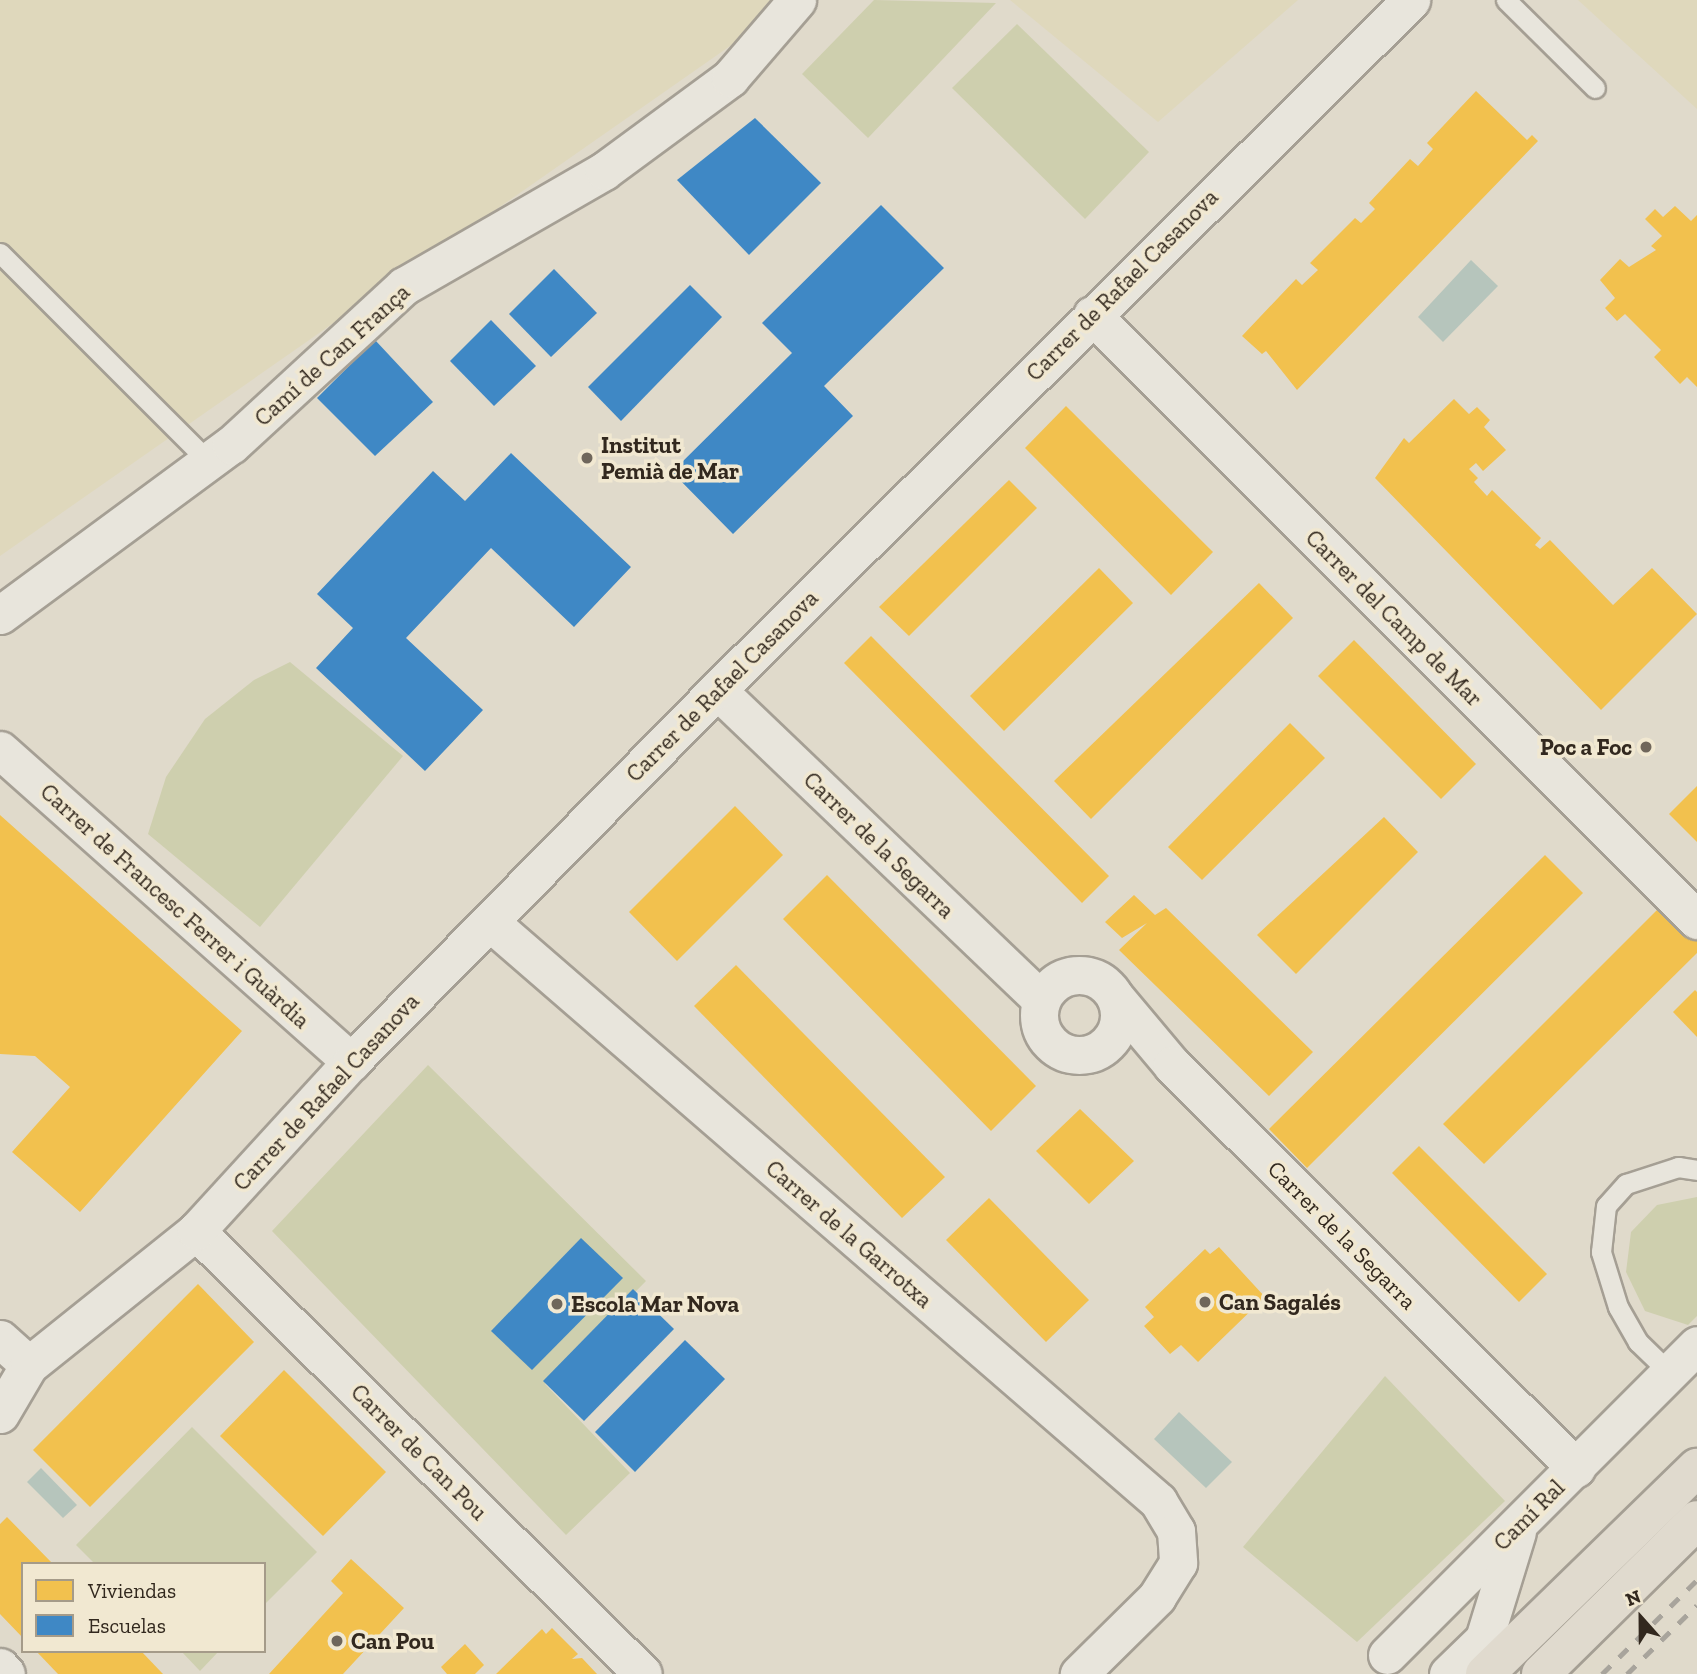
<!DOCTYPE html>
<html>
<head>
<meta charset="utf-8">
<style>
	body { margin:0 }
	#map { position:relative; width:1697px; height:1674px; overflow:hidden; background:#e0dacb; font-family:"Zilla Slab",serif }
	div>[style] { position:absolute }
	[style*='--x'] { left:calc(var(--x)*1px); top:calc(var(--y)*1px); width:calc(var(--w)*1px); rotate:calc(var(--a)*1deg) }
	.farmland>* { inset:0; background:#dfd8bc }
	.green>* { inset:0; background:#cecfae }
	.water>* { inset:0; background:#b6c5bc }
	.homes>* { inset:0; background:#f2c14e }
	.schools>* { inset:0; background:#3f88c5 }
	.roads { filter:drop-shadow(2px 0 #a59f94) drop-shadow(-2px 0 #a59f94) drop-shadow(0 2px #a59f94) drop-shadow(0 -2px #a59f94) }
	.lane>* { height:19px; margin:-9.5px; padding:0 9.5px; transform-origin:9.5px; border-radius:9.5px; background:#e8e5dc }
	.street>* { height:37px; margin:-18.5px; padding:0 18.5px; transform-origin:18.5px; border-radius:18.5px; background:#e8e5dc }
	.street>.ring { margin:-18.5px; padding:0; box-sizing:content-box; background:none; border:37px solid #e8e5dc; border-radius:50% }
	.primary>* { height:38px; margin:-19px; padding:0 19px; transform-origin:19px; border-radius:19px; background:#e0dace }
	.rail>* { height:5px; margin-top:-2.5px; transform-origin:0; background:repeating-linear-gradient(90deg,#a8a49c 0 12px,transparent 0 24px) }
	.dots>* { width:19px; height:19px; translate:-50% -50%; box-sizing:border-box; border:4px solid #f1e8d1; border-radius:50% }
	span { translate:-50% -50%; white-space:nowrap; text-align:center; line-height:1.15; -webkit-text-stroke:7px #f1e8d1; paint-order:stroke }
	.street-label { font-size:23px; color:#32281e }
	.poi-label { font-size:23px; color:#32281e; font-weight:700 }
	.left { translate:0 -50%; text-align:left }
	.right { translate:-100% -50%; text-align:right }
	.legend { position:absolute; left:21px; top:1562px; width:245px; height:91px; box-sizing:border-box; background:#f1e8d1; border:2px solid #a59b89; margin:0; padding:9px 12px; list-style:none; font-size:21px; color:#32281e }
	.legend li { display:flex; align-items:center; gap:14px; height:35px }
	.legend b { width:35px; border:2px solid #a59b89 }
	.north { position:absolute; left:1606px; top:1583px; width:70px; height:70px; -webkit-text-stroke:5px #f1e8d1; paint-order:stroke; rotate:339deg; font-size:19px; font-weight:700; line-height:28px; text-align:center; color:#32281e }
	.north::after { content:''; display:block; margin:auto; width:24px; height:32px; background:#32281e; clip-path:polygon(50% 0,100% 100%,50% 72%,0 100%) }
</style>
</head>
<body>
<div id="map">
	<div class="farmland">
		<div style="clip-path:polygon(0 0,796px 0,0 556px)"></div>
		<div style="clip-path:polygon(1010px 0,1298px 0,1158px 122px)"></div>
		<div style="clip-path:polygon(1578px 0,1697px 0,1697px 109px)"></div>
	</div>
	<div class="green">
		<div style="clip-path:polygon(874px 0,996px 3px,868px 138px,802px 74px)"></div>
		<div style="clip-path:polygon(1017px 24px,1149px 152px,1085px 219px,952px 88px)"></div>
		<div style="clip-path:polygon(290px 662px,403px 756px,260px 927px,148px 834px,166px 777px,205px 719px,254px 680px)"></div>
		<div style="clip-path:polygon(428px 1065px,646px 1281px,545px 1384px,630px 1473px,566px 1535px,272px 1231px)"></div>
		<div style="clip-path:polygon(1697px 1197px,1697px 1316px,1688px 1325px,1645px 1311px,1626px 1272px,1631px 1232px,1657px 1205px)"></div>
		<div style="clip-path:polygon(1385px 1376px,1505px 1501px,1357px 1642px,1243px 1547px)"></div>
		<div style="clip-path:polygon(192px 1427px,317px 1552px,264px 1605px,264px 1564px,95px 1564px,76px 1545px)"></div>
		<div style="clip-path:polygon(181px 1651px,219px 1651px,200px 1671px)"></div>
	</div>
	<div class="water">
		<div style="clip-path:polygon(1471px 260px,1498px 286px,1443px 342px,1418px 317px)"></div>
		<div style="clip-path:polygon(1179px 1412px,1232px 1462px,1206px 1488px,1154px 1439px)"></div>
		<div style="clip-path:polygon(41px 1468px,77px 1505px,63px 1518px,27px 1482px)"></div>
	</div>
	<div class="homes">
		<div style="clip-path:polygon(1476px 91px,1527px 140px,1532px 135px,1538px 141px,1297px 390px,1266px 351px,1262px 354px,1242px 336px,1296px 279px,1302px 285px,1318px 270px,1310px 263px,1355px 218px,1361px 223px,1375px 209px,1369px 203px,1410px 159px,1418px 166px,1433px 149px,1427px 143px)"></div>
		<div style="clip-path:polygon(1675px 206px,1691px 221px,1697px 215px,1697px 387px,1687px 377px,1680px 384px,1654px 357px,1661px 350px,1625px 314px,1617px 321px,1605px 308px,1615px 298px,1600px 280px,1620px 259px,1629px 267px,1656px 250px,1651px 246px,1662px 236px,1645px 219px,1655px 209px,1663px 217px)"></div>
		<div style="clip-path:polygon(1454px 399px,1469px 414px,1477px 407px,1490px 420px,1484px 427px,1506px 450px,1483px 471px,1476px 463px,1469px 469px,1478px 478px,1474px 482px,1487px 496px,1492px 490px,1541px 538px,1535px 545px,1540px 549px,1550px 540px,1613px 605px,1652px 568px,1697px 614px,1601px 710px,1375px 478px,1404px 438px,1409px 443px)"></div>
		<div style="clip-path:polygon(1066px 406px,1213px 552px,1171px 595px,1025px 448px)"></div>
		<div style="clip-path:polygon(1009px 480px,1037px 508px,909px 636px,879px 607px)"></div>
		<div style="clip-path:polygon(1099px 568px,1133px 603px,1004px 731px,970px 696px)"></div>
		<div style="clip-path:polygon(1259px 583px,1293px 618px,1091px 819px,1054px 781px)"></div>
		<div style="clip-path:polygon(871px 636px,1109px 876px,1082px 903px,844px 663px)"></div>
		<div style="clip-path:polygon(1354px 640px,1476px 764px,1441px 799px,1318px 676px)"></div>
		<div style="clip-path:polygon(1290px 723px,1325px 758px,1202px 880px,1168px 847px)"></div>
		<div style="clip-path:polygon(1697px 786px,1697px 842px,1669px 814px)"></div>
		<div style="clip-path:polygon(735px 806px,783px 855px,677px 961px,629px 912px)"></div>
		<div style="clip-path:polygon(0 815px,242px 1031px,80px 1212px,12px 1152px,70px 1087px,35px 1056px,0 1054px)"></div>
		<div style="clip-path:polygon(1384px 817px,1418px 852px,1296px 974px,1257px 935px)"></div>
		<div style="clip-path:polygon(1545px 855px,1583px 893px,1307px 1168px,1269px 1129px)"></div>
		<div style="clip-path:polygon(827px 875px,1036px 1086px,991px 1131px,783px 919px)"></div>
		<div style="clip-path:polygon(1134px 895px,1155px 915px,1166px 908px,1313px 1052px,1269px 1096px,1119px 950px,1147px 923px,1122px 938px,1105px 922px)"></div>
		<div style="clip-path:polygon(1663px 904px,1697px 938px,1697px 953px,1484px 1164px,1443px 1124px)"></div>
		<div style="clip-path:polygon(736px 965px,945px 1177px,902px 1218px,694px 1006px)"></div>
		<div style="clip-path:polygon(1695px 990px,1697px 992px,1697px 1037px,1673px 1012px)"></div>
		<div style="clip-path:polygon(1080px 1109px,1134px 1161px,1089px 1204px,1036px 1151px)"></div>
		<div style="clip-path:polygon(1419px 1146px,1547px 1274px,1519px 1302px,1392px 1173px)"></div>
		<div style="clip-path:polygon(989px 1198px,1089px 1300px,1046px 1342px,946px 1240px)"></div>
		<div style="clip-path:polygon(1219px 1247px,1265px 1297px,1198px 1362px,1181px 1345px,1170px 1354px,1144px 1326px,1154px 1317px,1145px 1307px,1205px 1249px,1210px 1254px)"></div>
		<div style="clip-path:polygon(198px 1284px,254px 1342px,90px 1507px,33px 1450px)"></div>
		<div style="clip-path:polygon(284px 1370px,386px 1472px,323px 1536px,220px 1436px)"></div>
		<div style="clip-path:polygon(7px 1517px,53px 1564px,23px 1564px,23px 1638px,0 1614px,0 1524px)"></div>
		<div style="clip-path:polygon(351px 1559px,404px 1608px,343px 1674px,269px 1674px,343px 1593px,331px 1581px)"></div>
		<div style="clip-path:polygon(552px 1628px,578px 1654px,572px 1659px,582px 1658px,597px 1674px,496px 1674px,542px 1629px,546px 1634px)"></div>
		<div style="clip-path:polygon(465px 1644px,484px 1665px,475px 1674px,447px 1674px,441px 1667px)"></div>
		<div style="clip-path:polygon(36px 1651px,141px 1651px,163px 1674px,58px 1674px)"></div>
	</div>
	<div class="schools">
		<div style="clip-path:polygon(755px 118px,821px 183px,749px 255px,677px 180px)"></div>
		<div style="clip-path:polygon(881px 205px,944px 268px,824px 386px,853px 416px,733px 534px,672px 472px,792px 353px,762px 323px)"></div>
		<div style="clip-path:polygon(554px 269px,597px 313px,551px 357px,509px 314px)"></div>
		<div style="clip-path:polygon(690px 285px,722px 317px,621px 421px,588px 387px)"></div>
		<div style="clip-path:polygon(491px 320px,536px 366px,494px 406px,450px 361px)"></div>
		<div style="clip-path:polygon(375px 340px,433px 402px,375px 456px,317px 398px)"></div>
		<div style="clip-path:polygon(511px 453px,631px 567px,574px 627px,491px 548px,406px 638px,483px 710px,425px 771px,316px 668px,353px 628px,317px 594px,433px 471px,465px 501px)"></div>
		<div style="clip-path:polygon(581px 1238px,623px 1278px,532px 1370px,491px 1331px)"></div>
		<div style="clip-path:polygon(633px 1289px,674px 1329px,584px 1421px,543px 1381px)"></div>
		<div style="clip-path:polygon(685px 1340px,725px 1379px,635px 1472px,595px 1432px)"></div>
	</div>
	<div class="roads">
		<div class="lane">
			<div style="--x:1506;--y:0;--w:125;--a:44.7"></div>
			<div style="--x:0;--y:253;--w:296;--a:45"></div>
			<div style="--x:1670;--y:1373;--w:45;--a:-135.9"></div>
			<div style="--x:1638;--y:1342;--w:40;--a:-119.7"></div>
			<div style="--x:1618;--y:1307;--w:58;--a:-107.2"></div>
			<div style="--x:1601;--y:1252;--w:46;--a:-83.8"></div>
			<div style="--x:1606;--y:1206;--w:30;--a:-48"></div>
			<div style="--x:1626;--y:1184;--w:55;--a:-18.1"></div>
			<div style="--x:1678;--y:1167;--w:19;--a:9"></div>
		</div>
		<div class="street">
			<div style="--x:1092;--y:315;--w:856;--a:45"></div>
			<div style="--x:0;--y:615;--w:287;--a:-36.4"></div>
			<div style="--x:231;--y:445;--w:235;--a:-42.6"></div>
			<div style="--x:404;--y:286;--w:231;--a:-29.9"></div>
			<div style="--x:604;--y:171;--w:157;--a:-36.4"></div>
			<div style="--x:730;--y:78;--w:103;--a:-49.3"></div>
			<div style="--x:717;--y:690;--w:448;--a:43.7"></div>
			<div style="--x:0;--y:750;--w:470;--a:41.6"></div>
			<div style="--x:491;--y:923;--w:883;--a:40.91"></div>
			<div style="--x:1158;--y:1501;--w:35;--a:59"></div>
			<div style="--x:1176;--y:1531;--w:32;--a:86"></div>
			<div style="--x:1178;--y:1563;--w:40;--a:122"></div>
			<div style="--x:1157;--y:1597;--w:110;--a:135.4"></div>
			<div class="ring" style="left:1039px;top:975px;width:43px;height:43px"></div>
			<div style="--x:1115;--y:997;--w:89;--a:50"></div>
			<div style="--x:1172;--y:1065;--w:571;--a:44.93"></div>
			<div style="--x:196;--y:1231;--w:629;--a:44.74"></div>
			<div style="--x:0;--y:1339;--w:39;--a:42"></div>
			<div style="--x:0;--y:1414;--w:57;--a:-59.4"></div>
			<div style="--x:29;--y:1365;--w:214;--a:-38.7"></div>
			<div style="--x:196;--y:1231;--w:229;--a:-47.5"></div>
			<div style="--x:351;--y:1062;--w:522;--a:-45.47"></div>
			<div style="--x:717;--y:690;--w:979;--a:-44.83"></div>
			<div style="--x:1387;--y:1655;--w:438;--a:-45"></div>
			<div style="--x:0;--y:1667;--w:9;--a:49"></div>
			<div style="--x:1448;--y:1674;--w:50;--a:-44.2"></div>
			<div style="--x:1484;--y:1639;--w:112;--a:-72.9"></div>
		</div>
		<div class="primary">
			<div style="--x:1485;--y:1674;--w:296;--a:-44.2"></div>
			<div style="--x:1541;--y:1674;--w:219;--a:-44.6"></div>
		</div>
	</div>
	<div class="rail">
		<div style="--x:1602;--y:1674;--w:134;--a:-44.7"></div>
		<div style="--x:1627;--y:1674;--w:98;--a:-44.6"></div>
	</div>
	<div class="dots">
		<div style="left:587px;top:458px;background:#6f665b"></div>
		<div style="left:1646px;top:747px;background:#6f665b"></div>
		<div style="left:1205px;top:1302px;background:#6f665b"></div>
		<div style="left:557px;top:1304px;background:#6f665b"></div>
		<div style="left:337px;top:1641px;background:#6f665b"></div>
	</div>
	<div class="street-label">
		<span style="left:1122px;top:285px;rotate:-45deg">Carrer de Rafael Casanova</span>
		<span style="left:332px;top:355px;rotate:-42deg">Camí de Can França</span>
		<span style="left:1394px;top:618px;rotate:45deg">Carrer del Camp de Mar</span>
		<span style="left:722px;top:686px;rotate:-45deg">Carrer de Rafael Casanova</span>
		<span style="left:879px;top:845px;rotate:44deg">Carrer de la Segarra</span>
		<span style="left:175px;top:906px;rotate:42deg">Carrer de Francesc Ferrer i Guàrdia</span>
		<span style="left:326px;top:1092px;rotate:-47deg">Carrer de Rafael Casanova</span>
		<span style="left:849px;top:1234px;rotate:41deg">Carrer de la Garrotxa</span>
		<span style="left:1342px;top:1235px;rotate:45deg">Carrer de la Segarra</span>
		<span style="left:419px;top:1452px;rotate:45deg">Carrer de Can Pou</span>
		<span style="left:1529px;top:1515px;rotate:-45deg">Camí Ral</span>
	</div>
	<div class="poi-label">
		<span class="left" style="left:601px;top:458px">Institut<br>Pemià de Mar</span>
		<span class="right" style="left:1632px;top:747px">Poc a Foc</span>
		<span class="left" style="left:1219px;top:1302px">Can Sagalés</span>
		<span class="left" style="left:571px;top:1304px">Escola Mar Nova</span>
		<span class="left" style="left:351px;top:1641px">Can Pou</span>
	</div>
	<ul class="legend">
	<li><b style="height:19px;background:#f2c14e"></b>Viviendas</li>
	<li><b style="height:19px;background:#3f88c5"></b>Escuelas</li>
	</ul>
	<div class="north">N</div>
</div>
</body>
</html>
